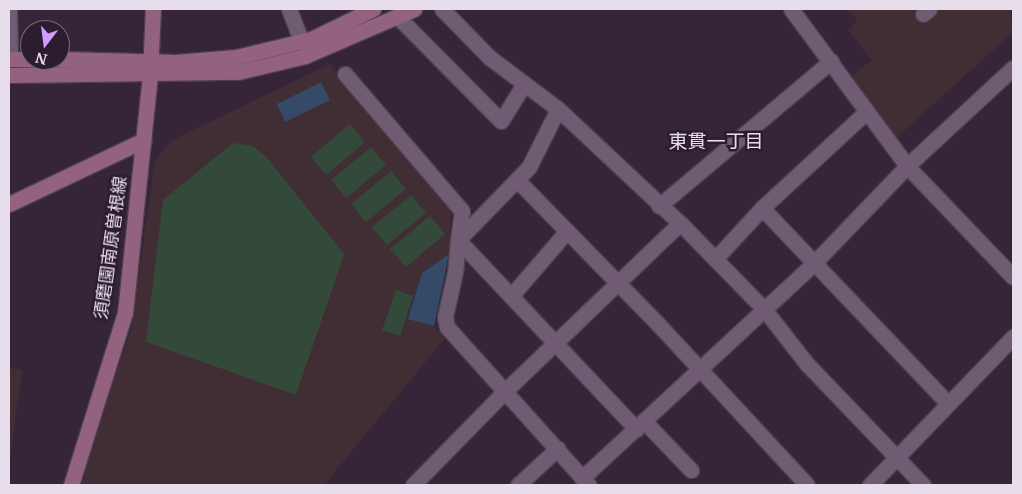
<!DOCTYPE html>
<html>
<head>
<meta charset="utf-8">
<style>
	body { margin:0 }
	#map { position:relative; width:1022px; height:494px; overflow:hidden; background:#362539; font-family:Merriweather,"Noto Sans JP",serif }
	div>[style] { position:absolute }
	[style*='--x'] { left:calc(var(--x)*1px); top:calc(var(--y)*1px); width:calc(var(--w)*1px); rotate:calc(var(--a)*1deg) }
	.education>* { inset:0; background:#412e34 }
	.green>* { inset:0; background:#334a3a }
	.water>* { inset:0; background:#344a66 }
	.roads { filter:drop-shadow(1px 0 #4e4051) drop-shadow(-1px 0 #4e4051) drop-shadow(0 1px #4e4051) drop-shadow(0 -1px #4e4051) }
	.street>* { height:15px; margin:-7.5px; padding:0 7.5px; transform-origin:7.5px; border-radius:7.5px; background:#6f5c73 }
	.secondary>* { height:15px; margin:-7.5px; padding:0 7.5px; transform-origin:7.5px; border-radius:7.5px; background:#93627e }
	span { translate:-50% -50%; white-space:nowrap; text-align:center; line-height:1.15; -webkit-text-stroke:5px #2c1c2f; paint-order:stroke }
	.street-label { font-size:18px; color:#e8deeb }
	.neighbourhood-label { font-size:19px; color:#e8deeb }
	.frame { position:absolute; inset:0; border:10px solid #e8deeb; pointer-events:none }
	.north { position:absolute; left:20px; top:20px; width:50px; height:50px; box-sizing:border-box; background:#2c1c2f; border:1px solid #776a7a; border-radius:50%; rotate:195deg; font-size:14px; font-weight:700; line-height:20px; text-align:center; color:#e8deeb }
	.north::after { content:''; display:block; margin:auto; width:18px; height:22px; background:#d39cfc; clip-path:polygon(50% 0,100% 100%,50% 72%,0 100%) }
</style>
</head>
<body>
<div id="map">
	<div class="education">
		<div style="clip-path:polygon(847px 9px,1010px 9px,1013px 32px,896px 138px,850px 77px,872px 60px,848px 30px,858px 21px)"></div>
		<div style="clip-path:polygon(330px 64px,451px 213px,449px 254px,422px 273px,408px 318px,434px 326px,445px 338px,324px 485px,82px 485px,93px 440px,131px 330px,155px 161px,171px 141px)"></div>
		<div style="clip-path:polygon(9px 368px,22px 370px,9px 468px)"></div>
	</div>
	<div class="green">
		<div style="clip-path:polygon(350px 124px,365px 142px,326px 175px,311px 157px)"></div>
		<div style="clip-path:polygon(233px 143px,253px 146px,267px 158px,344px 254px,296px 395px,146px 342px,163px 200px)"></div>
		<div style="clip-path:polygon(371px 147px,386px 165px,346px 198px,331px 180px)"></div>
		<div style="clip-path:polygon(391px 171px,406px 189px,366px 222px,351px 204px)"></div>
		<div style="clip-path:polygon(411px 195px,426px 213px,387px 245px,372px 227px)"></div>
		<div style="clip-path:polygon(430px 216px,445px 234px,406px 267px,390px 249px)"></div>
		<div style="clip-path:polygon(396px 290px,413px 296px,400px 336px,382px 330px)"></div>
	</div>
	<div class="water">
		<div style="clip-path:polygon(321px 82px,330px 100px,285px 122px,277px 104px)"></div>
		<div style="clip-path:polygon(449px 254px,434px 326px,408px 319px,422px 273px)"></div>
	</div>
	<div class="roads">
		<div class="street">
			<div style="--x:9;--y:9;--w:50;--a:88.9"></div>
			<div style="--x:289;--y:9;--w:36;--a:69"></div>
			<div style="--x:442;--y:9;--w:67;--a:45.6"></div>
			<div style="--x:489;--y:57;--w:86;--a:37"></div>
			<div style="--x:558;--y:109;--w:167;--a:43.1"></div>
			<div style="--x:680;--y:223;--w:120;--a:45.7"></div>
			<div style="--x:764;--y:309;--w:70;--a:52"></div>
			<div style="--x:807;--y:364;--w:168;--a:46.2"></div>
			<div style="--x:791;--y:9;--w:195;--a:53.5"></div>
			<div style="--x:907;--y:166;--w:153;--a:46.3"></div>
			<div style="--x:923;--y:14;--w:8;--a:-40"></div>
			<div style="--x:398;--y:17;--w:146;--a:45.3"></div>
			<div style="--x:501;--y:121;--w:44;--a:-58.1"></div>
			<div style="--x:345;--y:74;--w:180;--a:49.5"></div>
			<div style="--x:462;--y:211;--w:29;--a:98"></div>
			<div style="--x:458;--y:240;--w:260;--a:46.7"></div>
			<div style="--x:558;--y:109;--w:65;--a:116.6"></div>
			<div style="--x:529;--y:167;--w:102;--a:134.2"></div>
			<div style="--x:458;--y:240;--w:32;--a:95"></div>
			<div style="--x:455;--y:272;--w:46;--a:102.5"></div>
			<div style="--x:445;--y:317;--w:10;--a:79"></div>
			<div style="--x:447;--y:327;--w:212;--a:48.1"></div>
			<div style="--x:517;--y:180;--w:202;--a:45.6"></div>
			<div style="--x:658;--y:324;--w:219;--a:47.2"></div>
			<div style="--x:659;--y:206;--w:225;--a:-40.1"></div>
			<div style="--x:762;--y:208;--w:142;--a:-42.7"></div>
			<div style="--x:715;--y:259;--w:69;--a:-47.3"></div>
			<div style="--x:762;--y:208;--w:269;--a:46.4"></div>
			<div style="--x:511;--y:296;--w:86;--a:-49.3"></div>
			<div style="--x:644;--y:421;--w:68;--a:46.2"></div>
			<div style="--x:582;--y:478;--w:318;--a:-42.8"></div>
			<div style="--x:815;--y:262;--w:133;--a:-46.2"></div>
			<div style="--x:907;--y:166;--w:144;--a:-42.8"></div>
			<div style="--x:413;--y:485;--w:133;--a:-45.6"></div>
			<div style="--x:506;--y:390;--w:241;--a:-43.8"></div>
			<div style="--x:518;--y:485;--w:54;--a:-42.8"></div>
			<div style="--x:870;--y:485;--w:206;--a:-46"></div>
		</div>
		<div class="secondary">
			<div style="--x:9;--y:59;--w:21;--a:0"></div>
			<div style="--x:60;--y:59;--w:116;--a:1.5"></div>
			<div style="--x:176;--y:62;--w:60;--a:-4.8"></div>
			<div style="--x:236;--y:57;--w:77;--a:-13.5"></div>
			<div style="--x:311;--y:39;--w:69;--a:-25.8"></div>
			<div style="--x:9;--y:75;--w:229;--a:-0.8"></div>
			<div style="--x:238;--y:72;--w:69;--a:-13.4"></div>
			<div style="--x:305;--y:56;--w:119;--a:-23.3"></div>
			<div style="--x:9;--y:204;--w:149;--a:-25.4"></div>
			<div style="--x:71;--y:485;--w:180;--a:-72.6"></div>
			<div style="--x:125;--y:313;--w:240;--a:-84"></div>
			<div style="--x:150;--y:74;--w:65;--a:-87.4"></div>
		</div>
	</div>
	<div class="street-label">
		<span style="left:111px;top:248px;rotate:-82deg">須磨園南原曽根線</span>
	</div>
	<div class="neighbourhood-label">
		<span style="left:716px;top:142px">東貫一丁目</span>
	</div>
	<div class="frame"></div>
	<div class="north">N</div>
</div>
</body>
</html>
